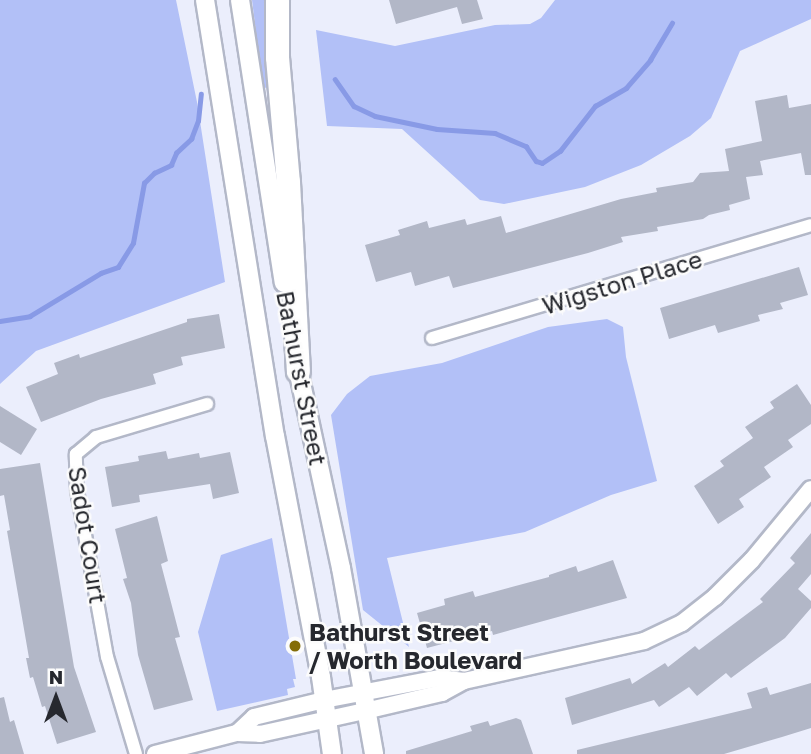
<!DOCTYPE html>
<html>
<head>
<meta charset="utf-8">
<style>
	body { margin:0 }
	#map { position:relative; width:811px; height:754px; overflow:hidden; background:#ebeefc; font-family:"Golos Text",sans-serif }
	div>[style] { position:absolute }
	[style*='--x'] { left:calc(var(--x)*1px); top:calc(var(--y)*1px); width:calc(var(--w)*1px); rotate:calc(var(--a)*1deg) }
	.green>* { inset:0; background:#b2c0f7 }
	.stream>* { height:4.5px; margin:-2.25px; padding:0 2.25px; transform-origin:2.25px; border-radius:2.25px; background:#889ae6 }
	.building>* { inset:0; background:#b2b7c7 }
	.roads { filter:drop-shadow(2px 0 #b3b8c8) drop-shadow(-2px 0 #b3b8c8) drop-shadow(0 2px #b3b8c8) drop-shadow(0 -2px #b3b8c8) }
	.minor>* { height:12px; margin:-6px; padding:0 6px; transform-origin:6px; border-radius:6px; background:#fff }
	.tertiary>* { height:16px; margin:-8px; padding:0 8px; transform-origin:8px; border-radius:8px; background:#fff }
	.secondary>* { height:18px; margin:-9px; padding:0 9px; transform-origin:9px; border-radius:9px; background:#fff }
	.motorway>* { height:23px; margin:-11.5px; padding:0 11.5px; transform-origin:11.5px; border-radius:11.5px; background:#fff }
	.dots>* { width:19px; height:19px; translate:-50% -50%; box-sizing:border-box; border:4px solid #fcfcfc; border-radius:50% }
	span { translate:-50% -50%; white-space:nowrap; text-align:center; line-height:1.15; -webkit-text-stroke:5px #fcfcfc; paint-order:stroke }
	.street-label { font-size:24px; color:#26282e }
	.poi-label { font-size:24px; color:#26282e; font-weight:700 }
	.left { translate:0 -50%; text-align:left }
	.north { position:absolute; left:21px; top:663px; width:70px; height:70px; -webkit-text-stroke:5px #fcfcfc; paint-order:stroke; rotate:0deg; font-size:19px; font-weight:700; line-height:28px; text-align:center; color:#26282e }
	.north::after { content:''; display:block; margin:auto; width:24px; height:32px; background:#26282e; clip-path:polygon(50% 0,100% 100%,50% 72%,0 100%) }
</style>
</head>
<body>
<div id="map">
	<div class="green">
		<div style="clip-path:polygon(0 0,176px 0,197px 102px,225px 282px,36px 351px,0 384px)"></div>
		<div style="clip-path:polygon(252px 0,265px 0,273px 87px,263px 88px)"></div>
		<div style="clip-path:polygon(555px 0,811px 0,811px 19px,740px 51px,711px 118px,690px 136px,641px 165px,585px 187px,504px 204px,480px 200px,402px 129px,327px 126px,316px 30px,395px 46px,495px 25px,530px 24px,541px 18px)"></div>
		<div style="clip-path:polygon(607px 319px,623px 327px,626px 357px,657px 481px,611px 495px,525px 532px,387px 558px,409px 647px,363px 610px,331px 415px,347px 394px,370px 376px,442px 363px,548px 327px)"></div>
		<div style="clip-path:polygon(272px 538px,296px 679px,293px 679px,295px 687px,287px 689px,288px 695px,217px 711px,198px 632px,221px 555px)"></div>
	</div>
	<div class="stream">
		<div style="--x:335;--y:79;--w:33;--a:55"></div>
		<div style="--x:354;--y:106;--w:23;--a:25"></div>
		<div style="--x:375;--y:116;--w:63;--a:11.8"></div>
		<div style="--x:437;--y:129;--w:58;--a:3.9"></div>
		<div style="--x:495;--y:133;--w:34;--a:23"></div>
		<div style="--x:526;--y:146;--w:18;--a:56"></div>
		<div style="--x:536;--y:161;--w:6;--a:18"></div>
		<div style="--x:542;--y:163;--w:22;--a:-34"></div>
		<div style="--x:560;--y:151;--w:57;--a:-52.1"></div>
		<div style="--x:595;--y:106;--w:36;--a:-30"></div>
		<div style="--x:626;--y:88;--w:37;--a:-49"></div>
		<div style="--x:650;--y:60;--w:43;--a:-59.3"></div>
		<div style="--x:0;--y:321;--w:30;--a:-9"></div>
		<div style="--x:30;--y:316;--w:83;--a:-31.2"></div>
		<div style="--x:101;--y:273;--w:18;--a:-19"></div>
		<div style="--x:118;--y:267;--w:28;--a:-58"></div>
		<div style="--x:133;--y:243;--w:61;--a:-79.6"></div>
		<div style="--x:144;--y:183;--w:14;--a:-45"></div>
		<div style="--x:154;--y:173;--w:19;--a:-25"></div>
		<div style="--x:171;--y:165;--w:13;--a:-67"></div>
		<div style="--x:176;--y:153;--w:21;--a:-43"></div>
		<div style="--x:191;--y:139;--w:19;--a:-69"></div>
		<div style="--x:198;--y:121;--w:27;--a:-84"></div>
	</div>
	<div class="building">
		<div style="clip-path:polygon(389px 0,477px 0,483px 19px,462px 24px,457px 7px,396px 24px)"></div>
		<div style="clip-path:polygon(787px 95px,789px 108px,811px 104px,811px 175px,805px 175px,801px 153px,760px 161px,763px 175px,746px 177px,750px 199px,729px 205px,730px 210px,709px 215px,703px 219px,657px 227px,658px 231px,621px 237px,623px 242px,588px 253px,453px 288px,449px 276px,415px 286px,411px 272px,376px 282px,365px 245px,400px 235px,398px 230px,427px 221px,429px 228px,465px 219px,467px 225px,501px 216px,506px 233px,621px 199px,657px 192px,656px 188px,693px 182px,700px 173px,729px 171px,725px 149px,762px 141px,755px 101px)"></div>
		<div style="clip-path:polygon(799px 267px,808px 295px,780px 303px,783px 309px,758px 315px,760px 321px,718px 333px,715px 325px,669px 339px,660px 308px)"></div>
		<div style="clip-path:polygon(219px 314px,225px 348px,181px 357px,183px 365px,153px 374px,156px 384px,101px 399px,41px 422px,26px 387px,58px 374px,54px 363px,79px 354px,80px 358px,187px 322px,187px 319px)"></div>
		<div style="clip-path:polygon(797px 384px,811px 405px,811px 424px,788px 440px,793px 447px,764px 467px,771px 477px,739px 499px,744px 507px,718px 524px,694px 486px,724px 466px,720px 461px,753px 438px,745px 427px,774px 408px,770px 402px)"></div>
		<div style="clip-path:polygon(0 406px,37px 429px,21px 455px,0 442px)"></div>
		<div style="clip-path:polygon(166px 451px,168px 459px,199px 453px,200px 458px,230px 452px,239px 493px,213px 499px,210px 484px,139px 495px,140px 502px,112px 507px,105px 467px,139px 461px,138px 456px)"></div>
		<div style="clip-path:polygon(40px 463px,74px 667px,96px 732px,57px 744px,45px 706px,42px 707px,33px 677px,30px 678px,26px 658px,29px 658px,7px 531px,10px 530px,4px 495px,0 496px,0 469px)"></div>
		<div style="clip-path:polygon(157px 516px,168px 561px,161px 564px,180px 637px,175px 638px,193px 700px,154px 710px,138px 655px,131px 603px,123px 579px,127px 578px,115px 529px)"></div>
		<div style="clip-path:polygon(811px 533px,811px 574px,798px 589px,811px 601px,811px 608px,785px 638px,731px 678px,726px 673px,697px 696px,689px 687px,659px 707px,654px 700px,572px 725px,565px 698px,630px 678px,632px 684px,665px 663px,668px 667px,695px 646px,699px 650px,763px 602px,760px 599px,795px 563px,790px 558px)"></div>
		<div style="clip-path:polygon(613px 560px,627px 598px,493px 635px,492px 631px,427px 648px,417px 613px,445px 605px,444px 599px,473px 591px,475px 597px,549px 577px,549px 575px,576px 566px,578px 572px)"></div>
		<div style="clip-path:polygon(811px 683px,811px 728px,782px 737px,724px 754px,577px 754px,577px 750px,752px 708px,747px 693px,767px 687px,770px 695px)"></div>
		<div style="clip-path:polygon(4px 697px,10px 722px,14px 720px,24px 754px,0 754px,0 698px)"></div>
		<div style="clip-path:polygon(516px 718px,521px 720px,533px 754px,406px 754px,406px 751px,472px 731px,470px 726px,488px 721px,490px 726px)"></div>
	</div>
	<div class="roads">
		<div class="minor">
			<div style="--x:432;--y:338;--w:395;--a:-16.6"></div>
			<div style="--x:136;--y:754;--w:101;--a:-106.6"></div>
			<div style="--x:107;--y:657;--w:169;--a:-100.2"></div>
			<div style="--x:77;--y:491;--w:37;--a:-92"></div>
			<div style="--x:76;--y:454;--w:26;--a:-40"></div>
			<div style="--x:96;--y:437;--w:116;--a:-16.6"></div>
		</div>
		<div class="tertiary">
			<div style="--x:237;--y:733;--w:23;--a:-43"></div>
			<div style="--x:254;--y:717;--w:72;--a:-13.7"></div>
			<div style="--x:324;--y:700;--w:117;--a:-10.8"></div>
			<div style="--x:439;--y:678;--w:25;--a:7"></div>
			<div style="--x:155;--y:754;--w:85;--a:-14.4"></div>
			<div style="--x:237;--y:733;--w:23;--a:2"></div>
			<div style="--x:260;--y:734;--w:107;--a:-12.4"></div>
			<div style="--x:365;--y:711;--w:79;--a:-13.2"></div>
			<div style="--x:442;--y:693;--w:25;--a:-29"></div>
			<div style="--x:464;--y:681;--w:184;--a:-12.5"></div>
			<div style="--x:644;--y:641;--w:42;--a:-25.3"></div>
			<div style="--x:682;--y:623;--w:42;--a:-38.2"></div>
			<div style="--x:715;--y:597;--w:52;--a:-45"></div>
			<div style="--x:752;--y:560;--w:92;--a:-50.3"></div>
		</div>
		<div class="secondary">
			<div style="--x:205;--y:0;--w:442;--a:80.9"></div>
			<div style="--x:275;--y:436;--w:245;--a:79.2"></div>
			<div style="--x:321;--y:677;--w:78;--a:81.9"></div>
			<div style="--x:240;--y:0;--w:286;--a:81.2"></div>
			<div style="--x:296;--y:360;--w:213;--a:77.8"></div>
			<div style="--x:341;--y:568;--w:189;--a:79.9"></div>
		</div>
		<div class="motorway">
			<div style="--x:277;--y:0;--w:57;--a:90"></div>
			<div style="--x:277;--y:57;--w:125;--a:85"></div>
			<div style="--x:288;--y:182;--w:189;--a:87"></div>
		</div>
	</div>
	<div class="dots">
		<div style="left:295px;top:646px;background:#836c07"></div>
	</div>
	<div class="street-label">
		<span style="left:622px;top:282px;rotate:-17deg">Wigston Place</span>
		<span style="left:302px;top:378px;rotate:79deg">Bathurst Street</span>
		<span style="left:88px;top:535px;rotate:81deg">Sadot Court</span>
	</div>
	<div class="poi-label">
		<span class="left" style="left:309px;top:646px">Bathurst Street<br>/ Worth Boulevard</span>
	</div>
	<div class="north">N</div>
</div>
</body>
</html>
